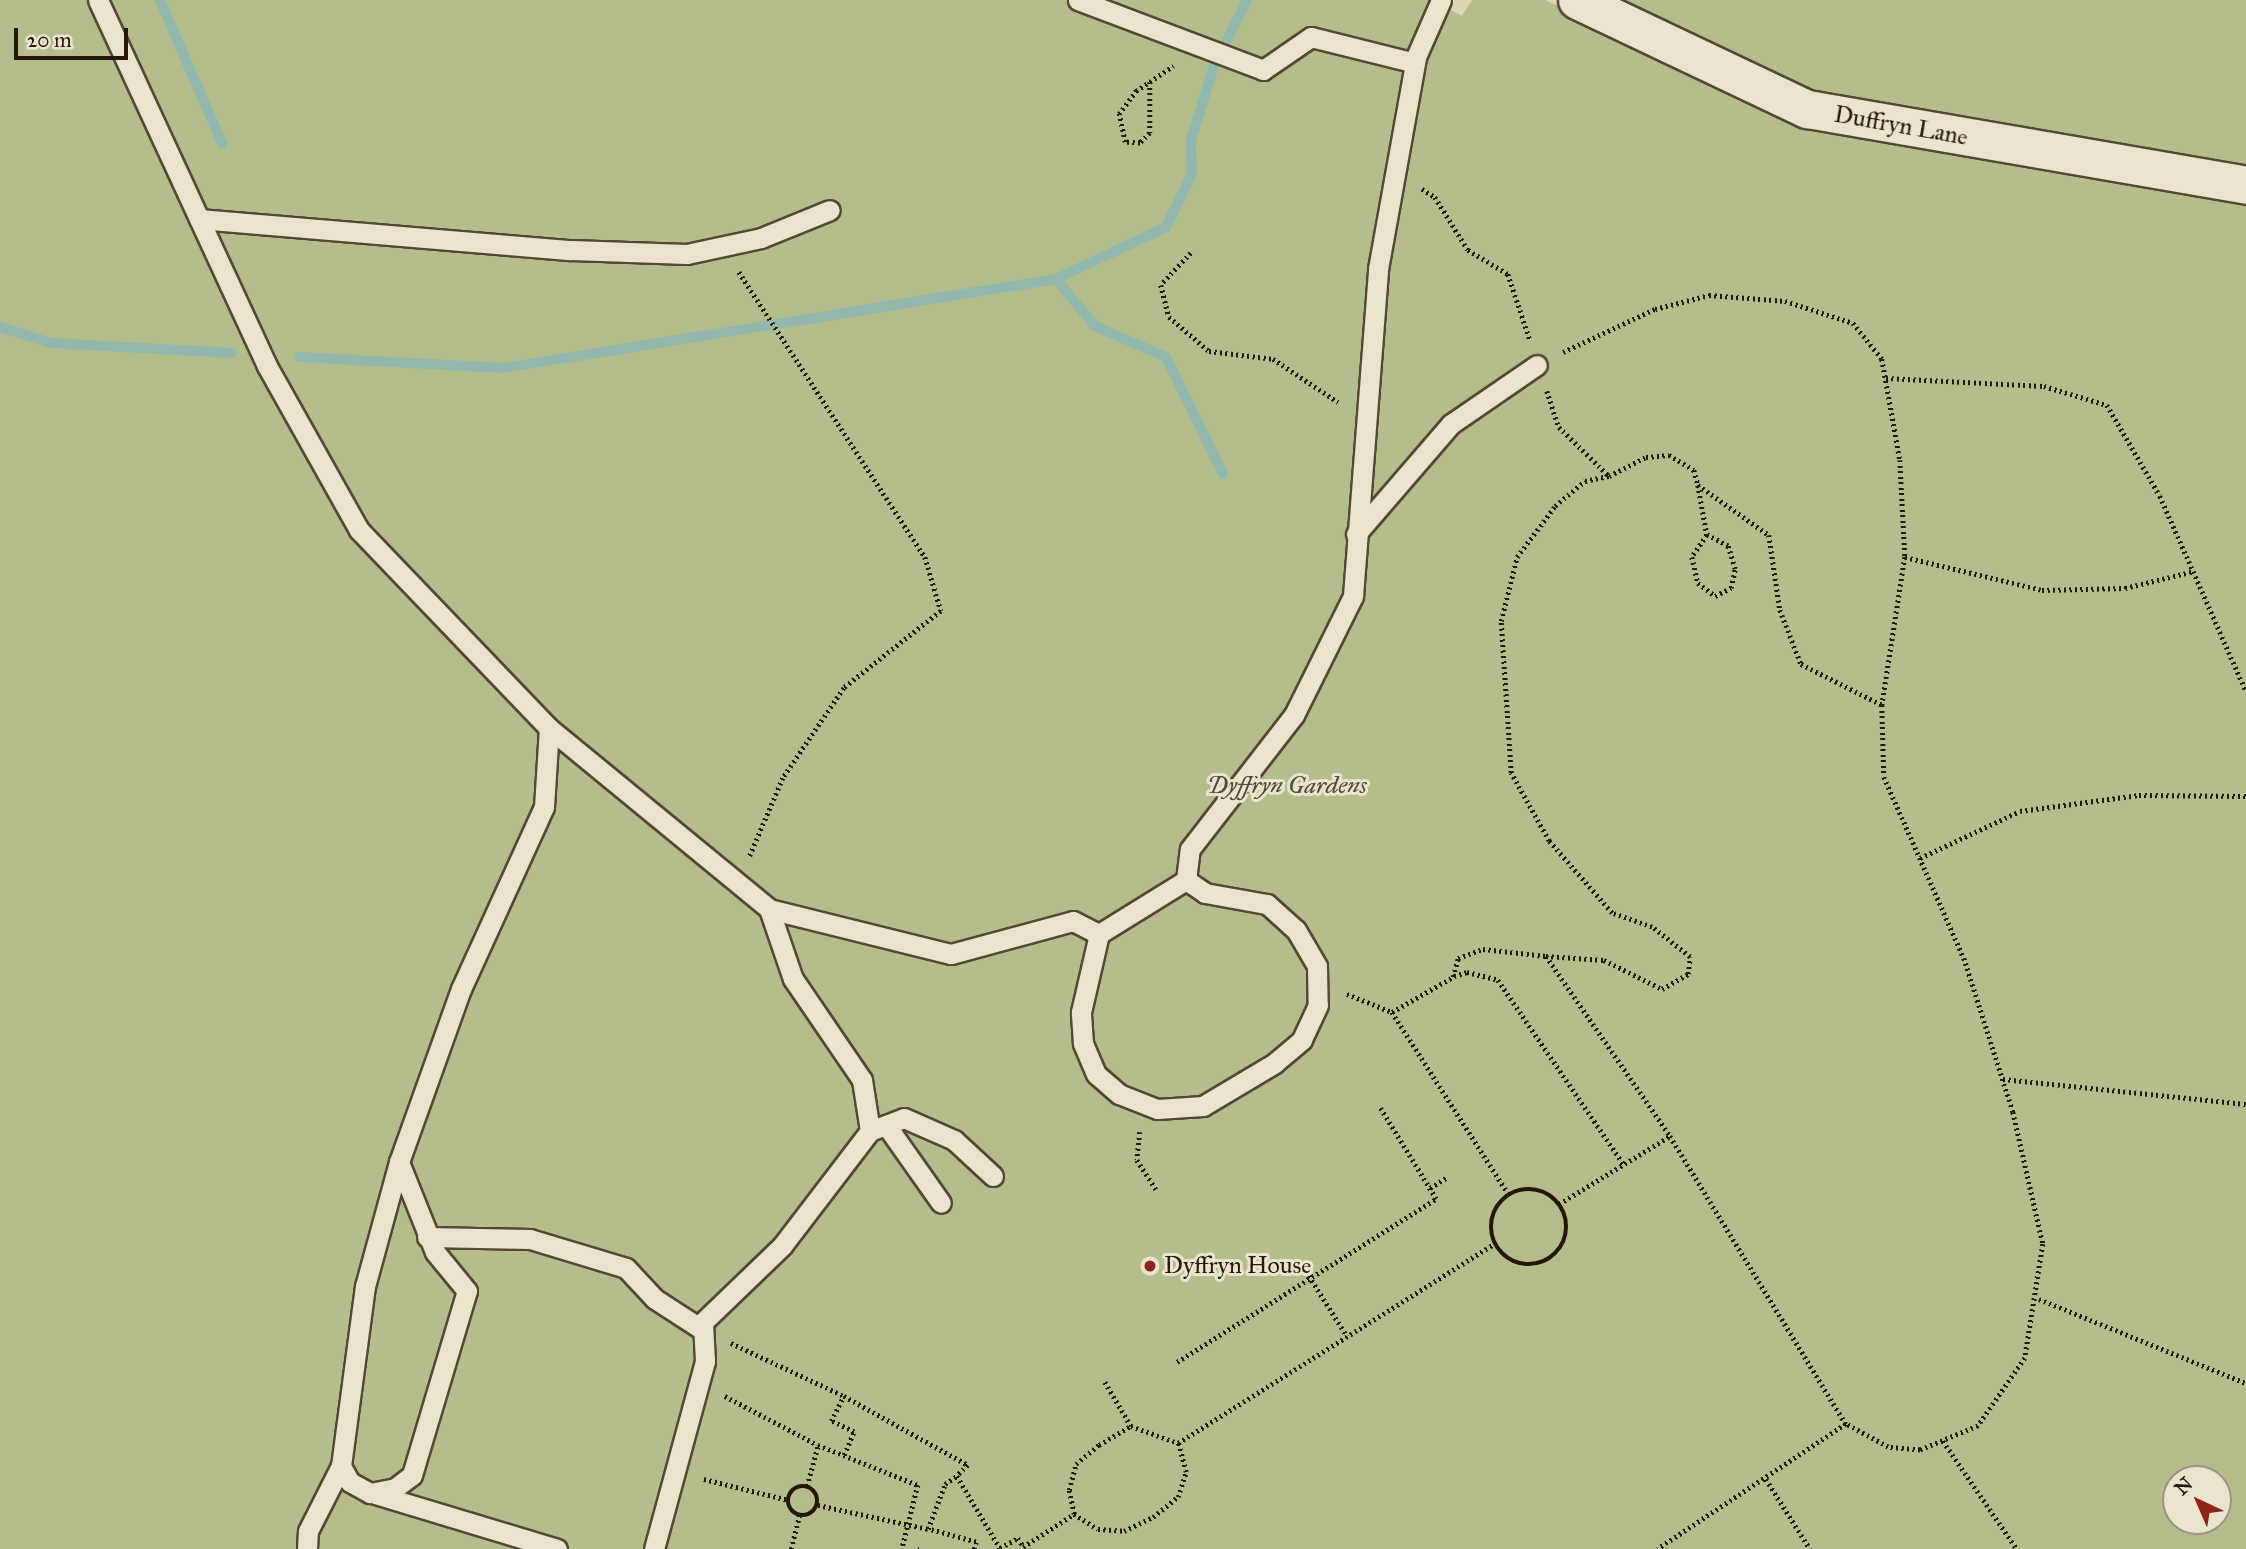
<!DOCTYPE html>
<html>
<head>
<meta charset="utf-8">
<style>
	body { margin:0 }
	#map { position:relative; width:2246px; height:1549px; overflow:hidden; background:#ded5b5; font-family:"IM FELL Great Primer",serif }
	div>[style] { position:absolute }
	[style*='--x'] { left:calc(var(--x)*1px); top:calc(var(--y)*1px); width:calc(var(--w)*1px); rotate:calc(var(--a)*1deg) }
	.green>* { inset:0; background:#b4bd8c }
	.stream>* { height:10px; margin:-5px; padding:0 5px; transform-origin:5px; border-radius:5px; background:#93b9ae }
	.path>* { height:4.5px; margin-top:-2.25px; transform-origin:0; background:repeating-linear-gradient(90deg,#261808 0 2px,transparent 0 5.5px) }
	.path>.ring { margin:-2.25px; padding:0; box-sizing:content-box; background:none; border:4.5px solid #261808; border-radius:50% }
	.roads { filter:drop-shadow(2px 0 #544733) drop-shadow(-2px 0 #544733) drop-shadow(0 2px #544733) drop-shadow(0 -2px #544733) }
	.lane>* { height:19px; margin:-9.5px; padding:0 9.5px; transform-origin:9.5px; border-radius:9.5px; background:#eae4cf }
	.street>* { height:37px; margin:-18.5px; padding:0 18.5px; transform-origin:18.5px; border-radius:18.5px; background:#eae4cf }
	.dots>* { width:19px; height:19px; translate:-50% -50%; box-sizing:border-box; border:4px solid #eae4cf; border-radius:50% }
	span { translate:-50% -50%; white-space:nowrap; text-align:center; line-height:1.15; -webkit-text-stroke:6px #eae4cf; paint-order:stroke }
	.street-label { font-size:24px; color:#261808 }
	.park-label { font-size:24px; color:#514a30; font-style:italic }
	.poi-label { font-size:24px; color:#261808 }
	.left { translate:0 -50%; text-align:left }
	.north { position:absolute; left:2162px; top:1465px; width:70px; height:70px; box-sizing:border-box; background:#eae4cf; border:2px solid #9c927f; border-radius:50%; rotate:316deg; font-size:19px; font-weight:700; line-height:28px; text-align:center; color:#261808 }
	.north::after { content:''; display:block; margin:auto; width:24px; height:32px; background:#8f2418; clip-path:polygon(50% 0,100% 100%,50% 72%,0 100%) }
	.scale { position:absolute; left:14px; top:28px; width:114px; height:32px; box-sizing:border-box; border:4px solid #261808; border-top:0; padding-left:9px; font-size:21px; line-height:24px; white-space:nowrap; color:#261808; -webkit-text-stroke:5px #eae4cf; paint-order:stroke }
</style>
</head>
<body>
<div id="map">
	<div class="green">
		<div style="clip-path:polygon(evenodd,0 0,1432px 0,1462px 16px,1472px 0,1545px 0,1685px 63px,2246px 195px,2246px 1549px,0 1549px,0 0,2176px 1479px,2218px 1479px,2218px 1521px,2176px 1521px,2176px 1479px)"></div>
		<div style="clip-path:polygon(1593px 0,2246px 0,2246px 178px,1837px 109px)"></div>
	</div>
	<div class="stream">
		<div style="--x:160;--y:0;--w:156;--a:66.6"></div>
		<div style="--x:1226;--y:42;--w:47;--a:-63.4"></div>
		<div style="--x:1056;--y:279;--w:122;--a:-25.3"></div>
		<div style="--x:1166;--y:227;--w:59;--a:-63.9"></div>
		<div style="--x:1192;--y:174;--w:34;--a:-92"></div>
		<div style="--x:1191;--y:140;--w:85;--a:-72.8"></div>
		<div style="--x:0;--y:327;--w:53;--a:17.4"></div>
		<div style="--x:51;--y:343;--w:181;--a:3.2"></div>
		<div style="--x:300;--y:357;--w:203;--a:3.1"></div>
		<div style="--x:503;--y:368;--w:560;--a:-9.14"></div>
		<div style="--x:1056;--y:279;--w:61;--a:50.3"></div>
		<div style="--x:1095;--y:326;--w:77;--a:23.6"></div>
		<div style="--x:1166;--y:357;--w:130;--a:64"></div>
	</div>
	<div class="path">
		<div style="--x:1150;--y:82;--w:51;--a:90"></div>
		<div style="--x:1150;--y:133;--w:14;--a:135"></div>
		<div style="--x:1140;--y:143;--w:15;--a:-176"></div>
		<div style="--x:1125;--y:142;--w:29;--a:-102"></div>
		<div style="--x:1119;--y:114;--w:29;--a:-54"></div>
		<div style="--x:1136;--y:91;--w:45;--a:-34"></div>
		<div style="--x:1422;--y:189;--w:15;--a:32"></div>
		<div style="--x:1435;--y:197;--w:62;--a:58.1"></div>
		<div style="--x:1468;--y:250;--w:47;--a:31"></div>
		<div style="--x:1508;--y:274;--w:70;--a:71.6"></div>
		<div style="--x:1191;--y:253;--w:44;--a:133.2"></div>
		<div style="--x:1161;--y:285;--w:33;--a:76"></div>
		<div style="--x:1169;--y:317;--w:52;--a:40.4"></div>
		<div style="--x:1209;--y:351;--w:64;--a:7.1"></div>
		<div style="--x:1273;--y:359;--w:78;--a:33.5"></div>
		<div style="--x:739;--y:272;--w:340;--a:56.9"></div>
		<div style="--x:925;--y:557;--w:56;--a:73.5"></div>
		<div style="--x:941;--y:611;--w:124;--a:141.6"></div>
		<div style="--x:844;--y:688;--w:109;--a:124.1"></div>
		<div style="--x:783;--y:778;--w:87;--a:113"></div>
		<div style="--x:1563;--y:352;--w:102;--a:-25.1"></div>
		<div style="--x:1655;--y:309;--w:56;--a:-14.5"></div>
		<div style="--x:1709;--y:295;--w:76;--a:4.5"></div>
		<div style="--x:1785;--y:301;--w:71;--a:17.9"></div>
		<div style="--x:1853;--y:323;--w:46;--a:51.1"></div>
		<div style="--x:1882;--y:359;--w:103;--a:79.9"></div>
		<div style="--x:1900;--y:460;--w:97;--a:87"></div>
		<div style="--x:1905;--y:557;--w:150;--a:98.8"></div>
		<div style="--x:1882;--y:705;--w:72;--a:88.4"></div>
		<div style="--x:1884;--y:777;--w:198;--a:66.2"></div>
		<div style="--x:1964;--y:958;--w:162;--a:72.3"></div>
		<div style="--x:2013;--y:1112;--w:135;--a:77.2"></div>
		<div style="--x:2043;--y:1244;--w:115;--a:99"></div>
		<div style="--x:2025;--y:1358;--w:83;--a:124.7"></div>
		<div style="--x:1978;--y:1426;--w:63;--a:157.5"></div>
		<div style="--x:1920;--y:1450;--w:32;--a:-175"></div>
		<div style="--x:1888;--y:1447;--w:48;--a:-151.3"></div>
		<div style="--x:1886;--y:378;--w:158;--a:2.9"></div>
		<div style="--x:2044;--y:386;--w:66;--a:16.8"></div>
		<div style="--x:2107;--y:405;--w:105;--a:59.8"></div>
		<div style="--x:2160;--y:496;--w:213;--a:66.2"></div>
		<div style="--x:1547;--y:391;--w:38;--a:72"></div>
		<div style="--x:1559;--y:427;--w:70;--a:44.4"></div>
		<div style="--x:1609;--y:476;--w:42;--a:-27.2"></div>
		<div style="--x:1646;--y:457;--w:23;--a:-5"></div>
		<div style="--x:1669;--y:455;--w:29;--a:31"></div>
		<div style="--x:1694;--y:470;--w:16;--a:75"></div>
		<div style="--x:1698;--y:485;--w:87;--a:35.2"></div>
		<div style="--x:1769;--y:535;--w:76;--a:81.7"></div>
		<div style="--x:1780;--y:610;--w:58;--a:68.7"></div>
		<div style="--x:1801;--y:664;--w:91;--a:26.8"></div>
		<div style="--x:1698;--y:485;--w:51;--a:79.8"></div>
		<div style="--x:1707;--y:535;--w:27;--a:124"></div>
		<div style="--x:1692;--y:557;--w:27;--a:77"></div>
		<div style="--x:1698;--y:583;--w:21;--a:37"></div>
		<div style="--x:1715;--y:596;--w:18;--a:-27"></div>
		<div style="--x:1731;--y:588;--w:19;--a:-78"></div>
		<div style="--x:1735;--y:569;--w:24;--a:-107"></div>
		<div style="--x:1728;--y:546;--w:24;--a:-152"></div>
		<div style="--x:1905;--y:557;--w:141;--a:13.5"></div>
		<div style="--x:2042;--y:590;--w:83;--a:-1.4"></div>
		<div style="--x:2125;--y:588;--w:71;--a:-13.8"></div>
		<div style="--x:1920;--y:858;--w:110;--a:-25.2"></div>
		<div style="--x:2020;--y:811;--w:120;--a:-7.7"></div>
		<div style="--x:2139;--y:795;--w:107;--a:0.5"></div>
		<div style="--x:1546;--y:956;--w:58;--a:3.9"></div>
		<div style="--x:1604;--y:960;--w:65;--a:26.6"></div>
		<div style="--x:1662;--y:989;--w:30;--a:-30"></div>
		<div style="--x:1688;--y:974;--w:17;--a:-83"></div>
		<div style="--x:1690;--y:957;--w:48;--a:-141.7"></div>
		<div style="--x:1652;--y:927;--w:42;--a:-160.7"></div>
		<div style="--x:1612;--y:913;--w:96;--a:-131.2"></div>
		<div style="--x:1549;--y:841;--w:78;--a:-119.2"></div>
		<div style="--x:1511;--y:773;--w:152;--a:-93.8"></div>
		<div style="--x:1501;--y:621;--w:66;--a:-76"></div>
		<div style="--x:1517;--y:557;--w:64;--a:-53.3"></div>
		<div style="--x:1555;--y:506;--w:39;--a:-40"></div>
		<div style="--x:1585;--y:481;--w:25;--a:-12"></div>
		<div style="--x:1454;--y:976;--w:14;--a:-17"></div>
		<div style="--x:1467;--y:972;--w:32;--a:14"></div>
		<div style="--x:1498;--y:980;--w:224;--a:55.7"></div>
		<div style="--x:1347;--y:994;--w:48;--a:21.8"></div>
		<div style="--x:1392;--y:1012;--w:217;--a:57.4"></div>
		<div style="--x:1392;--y:1012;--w:70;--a:-29.8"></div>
		<div style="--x:1453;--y:977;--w:20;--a:-75"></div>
		<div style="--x:1458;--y:958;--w:27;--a:-20"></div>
		<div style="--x:1483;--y:949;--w:63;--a:6.3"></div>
		<div style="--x:1546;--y:956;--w:219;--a:55.4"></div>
		<div style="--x:2003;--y:1079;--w:244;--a:5.9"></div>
		<div style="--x:1140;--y:1132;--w:28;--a:96"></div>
		<div style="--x:1137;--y:1160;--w:35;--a:57"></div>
		<div style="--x:1430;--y:1188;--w:19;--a:-32"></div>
		<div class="ring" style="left:1491px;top:1189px;width:71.5px;height:71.5px"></div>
		<div style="--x:1559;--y:1204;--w:130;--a:-31.5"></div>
		<div style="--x:1670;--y:1136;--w:338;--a:58.6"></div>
		<div style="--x:1846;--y:1424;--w:226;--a:146.4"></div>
		<div style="--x:1306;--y:1271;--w:77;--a:57.8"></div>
		<div style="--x:2039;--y:1299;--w:223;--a:22.1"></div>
		<div style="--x:731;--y:1343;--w:125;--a:25.1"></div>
		<div style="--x:1177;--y:1362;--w:306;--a:-32.2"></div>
		<div style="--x:1436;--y:1199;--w:109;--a:-121.5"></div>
		<div style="--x:1105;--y:1382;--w:51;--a:59.4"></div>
		<div style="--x:725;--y:1396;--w:105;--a:27.8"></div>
		<div style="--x:818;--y:1445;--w:108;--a:21.8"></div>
		<div style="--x:918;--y:1485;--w:66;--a:104"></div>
		<div style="--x:1943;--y:1441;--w:131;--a:55.6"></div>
		<div style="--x:844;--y:1455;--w:25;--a:-67"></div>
		<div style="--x:854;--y:1432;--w:25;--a:-154"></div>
		<div style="--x:831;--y:1421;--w:28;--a:-63"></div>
		<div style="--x:844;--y:1396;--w:142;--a:29.1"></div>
		<div style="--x:968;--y:1465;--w:16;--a:135"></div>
		<div style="--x:704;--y:1479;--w:87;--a:14"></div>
		<div style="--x:1766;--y:1479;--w:83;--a:57.8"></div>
		<div class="ring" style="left:788px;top:1486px;width:25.5px;height:25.5px"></div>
		<div style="--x:807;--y:1486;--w:42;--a:-75"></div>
		<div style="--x:818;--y:1505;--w:113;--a:12.3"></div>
		<div style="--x:1074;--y:1514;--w:28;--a:32"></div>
		<div style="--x:1098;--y:1529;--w:26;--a:4"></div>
		<div style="--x:1124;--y:1531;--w:32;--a:-26"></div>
		<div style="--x:1153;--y:1517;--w:32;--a:-39"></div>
		<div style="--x:1178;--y:1497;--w:26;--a:-72"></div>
		<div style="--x:1186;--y:1472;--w:30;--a:-105"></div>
		<div style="--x:1023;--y:1547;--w:61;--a:-32.9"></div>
		<div style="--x:1074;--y:1514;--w:25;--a:-102"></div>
		<div style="--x:1069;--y:1490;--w:27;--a:-75"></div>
		<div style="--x:1076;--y:1464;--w:30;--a:-40"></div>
		<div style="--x:1099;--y:1445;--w:37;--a:-31"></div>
		<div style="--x:1131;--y:1426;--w:50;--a:19.9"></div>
		<div style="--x:1178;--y:1443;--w:373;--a:-32.2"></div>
		<div style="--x:791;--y:1549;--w:34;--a:-76"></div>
		<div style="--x:918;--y:1549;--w:1;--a:0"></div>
		<div style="--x:974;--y:1549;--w:7;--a:-74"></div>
		<div style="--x:976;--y:1542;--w:50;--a:-164.8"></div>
		<div style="--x:928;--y:1529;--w:48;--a:-69.3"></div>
		<div style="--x:945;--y:1484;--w:14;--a:-34"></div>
		<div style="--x:957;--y:1476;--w:84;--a:59.2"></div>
		<div style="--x:1000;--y:1548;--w:21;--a:-29"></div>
		<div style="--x:1018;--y:1538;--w:9;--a:58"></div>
	</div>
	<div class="roads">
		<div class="lane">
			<div style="--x:98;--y:0;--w:403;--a:65.2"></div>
			<div style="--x:267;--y:366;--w:188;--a:60.7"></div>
			<div style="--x:359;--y:530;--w:274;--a:46.2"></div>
			<div style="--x:549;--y:728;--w:285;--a:39.4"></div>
			<div style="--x:769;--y:909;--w:187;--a:13.9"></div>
			<div style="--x:951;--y:954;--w:126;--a:-15.1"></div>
			<div style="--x:1073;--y:921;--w:29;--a:27"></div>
			<div style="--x:1078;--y:0;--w:198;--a:20.7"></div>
			<div style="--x:1263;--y:70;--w:58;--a:-34.5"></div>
			<div style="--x:1311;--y:37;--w:107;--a:14"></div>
			<div style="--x:199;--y:219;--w:373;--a:4.8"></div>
			<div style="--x:571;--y:250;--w:116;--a:2"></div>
			<div style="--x:687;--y:254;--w:76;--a:-12.2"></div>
			<div style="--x:761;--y:238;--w:74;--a:-22.1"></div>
			<div style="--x:1356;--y:534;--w:145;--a:-49.2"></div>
			<div style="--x:1451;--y:424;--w:104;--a:-34.5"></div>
			<div style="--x:1186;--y:880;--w:31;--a:-83"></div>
			<div style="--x:1190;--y:849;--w:170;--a:-52.2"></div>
			<div style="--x:1294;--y:715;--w:133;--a:-63.6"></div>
			<div style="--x:1353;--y:596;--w:328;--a:-85.6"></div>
			<div style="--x:1378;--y:269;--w:215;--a:-79.8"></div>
			<div style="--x:1416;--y:57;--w:62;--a:-66.3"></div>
			<div style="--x:1186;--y:880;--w:23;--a:34"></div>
			<div style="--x:1205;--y:893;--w:63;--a:10.1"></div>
			<div style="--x:1267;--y:904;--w:39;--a:42"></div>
			<div style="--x:1296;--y:930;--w:42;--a:59.7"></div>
			<div style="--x:1317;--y:966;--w:39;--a:89"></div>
			<div style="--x:1318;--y:1005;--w:38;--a:115"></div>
			<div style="--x:1302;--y:1040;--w:35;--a:140"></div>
			<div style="--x:1275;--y:1063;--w:84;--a:149.2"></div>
			<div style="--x:1203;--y:1106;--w:46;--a:176.3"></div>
			<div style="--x:1157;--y:1109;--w:41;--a:-158.5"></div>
			<div style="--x:1119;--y:1094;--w:30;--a:-139"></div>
			<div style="--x:1096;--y:1074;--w:34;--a:-113"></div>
			<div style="--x:1083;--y:1043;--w:31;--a:-94"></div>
			<div style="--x:1081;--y:1012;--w:80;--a:-77"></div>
			<div style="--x:1099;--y:934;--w:102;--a:-31.8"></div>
			<div style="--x:886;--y:1125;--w:95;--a:54.8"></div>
			<div style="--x:870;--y:1131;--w:36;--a:-21"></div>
			<div style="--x:904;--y:1118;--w:55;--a:23.7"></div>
			<div style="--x:954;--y:1140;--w:53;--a:42.7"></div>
			<div style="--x:399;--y:1162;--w:129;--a:105.3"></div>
			<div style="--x:365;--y:1286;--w:182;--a:97.6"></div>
			<div style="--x:341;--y:1466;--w:18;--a:61"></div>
			<div style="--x:350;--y:1482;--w:23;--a:29"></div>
			<div style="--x:370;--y:1493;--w:25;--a:-11"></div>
			<div style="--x:395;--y:1488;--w:21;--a:-37"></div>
			<div style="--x:412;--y:1475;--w:192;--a:-73.4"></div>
			<div style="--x:467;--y:1291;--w:50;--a:-129.4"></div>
			<div style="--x:435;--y:1252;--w:97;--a:-111.8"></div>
			<div style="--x:399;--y:1162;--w:184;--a:-70.3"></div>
			<div style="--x:461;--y:989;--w:200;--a:-65.5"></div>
			<div style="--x:544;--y:807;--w:79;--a:-86.4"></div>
			<div style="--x:427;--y:1237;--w:103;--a:1.1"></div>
			<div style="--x:530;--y:1239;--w:100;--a:16.8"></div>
			<div style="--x:626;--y:1268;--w:42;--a:46.9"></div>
			<div style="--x:655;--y:1299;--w:57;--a:32.9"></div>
			<div style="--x:375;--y:1494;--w:190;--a:16.8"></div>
			<div style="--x:307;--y:1549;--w:18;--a:-87"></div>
			<div style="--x:308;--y:1531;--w:73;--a:-63.1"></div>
			<div style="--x:654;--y:1549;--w:195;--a:-74.8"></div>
			<div style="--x:705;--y:1361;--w:39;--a:-93"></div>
			<div style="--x:703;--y:1322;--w:110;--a:-43.9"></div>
			<div style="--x:782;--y:1246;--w:145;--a:-52.6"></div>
			<div style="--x:870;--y:1131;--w:52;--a:-98.9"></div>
			<div style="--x:862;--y:1080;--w:122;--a:-124.3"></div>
			<div style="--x:793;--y:979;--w:74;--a:-108.9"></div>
		</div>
		<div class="street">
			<div style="--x:1577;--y:0;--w:255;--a:25.4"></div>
			<div style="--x:1807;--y:109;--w:446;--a:9.8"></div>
		</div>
	</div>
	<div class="dots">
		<div style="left:1150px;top:1266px;background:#8f2418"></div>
	</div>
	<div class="street-label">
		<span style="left:1901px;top:126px;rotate:10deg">Duffryn Lane</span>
	</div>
	<div class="park-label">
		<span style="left:1287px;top:786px">Dyffryn Gardens</span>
	</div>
	<div class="poi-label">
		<span class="left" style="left:1164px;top:1266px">Dyffryn House</span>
	</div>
	<div class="north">N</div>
	<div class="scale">20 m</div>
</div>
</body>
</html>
